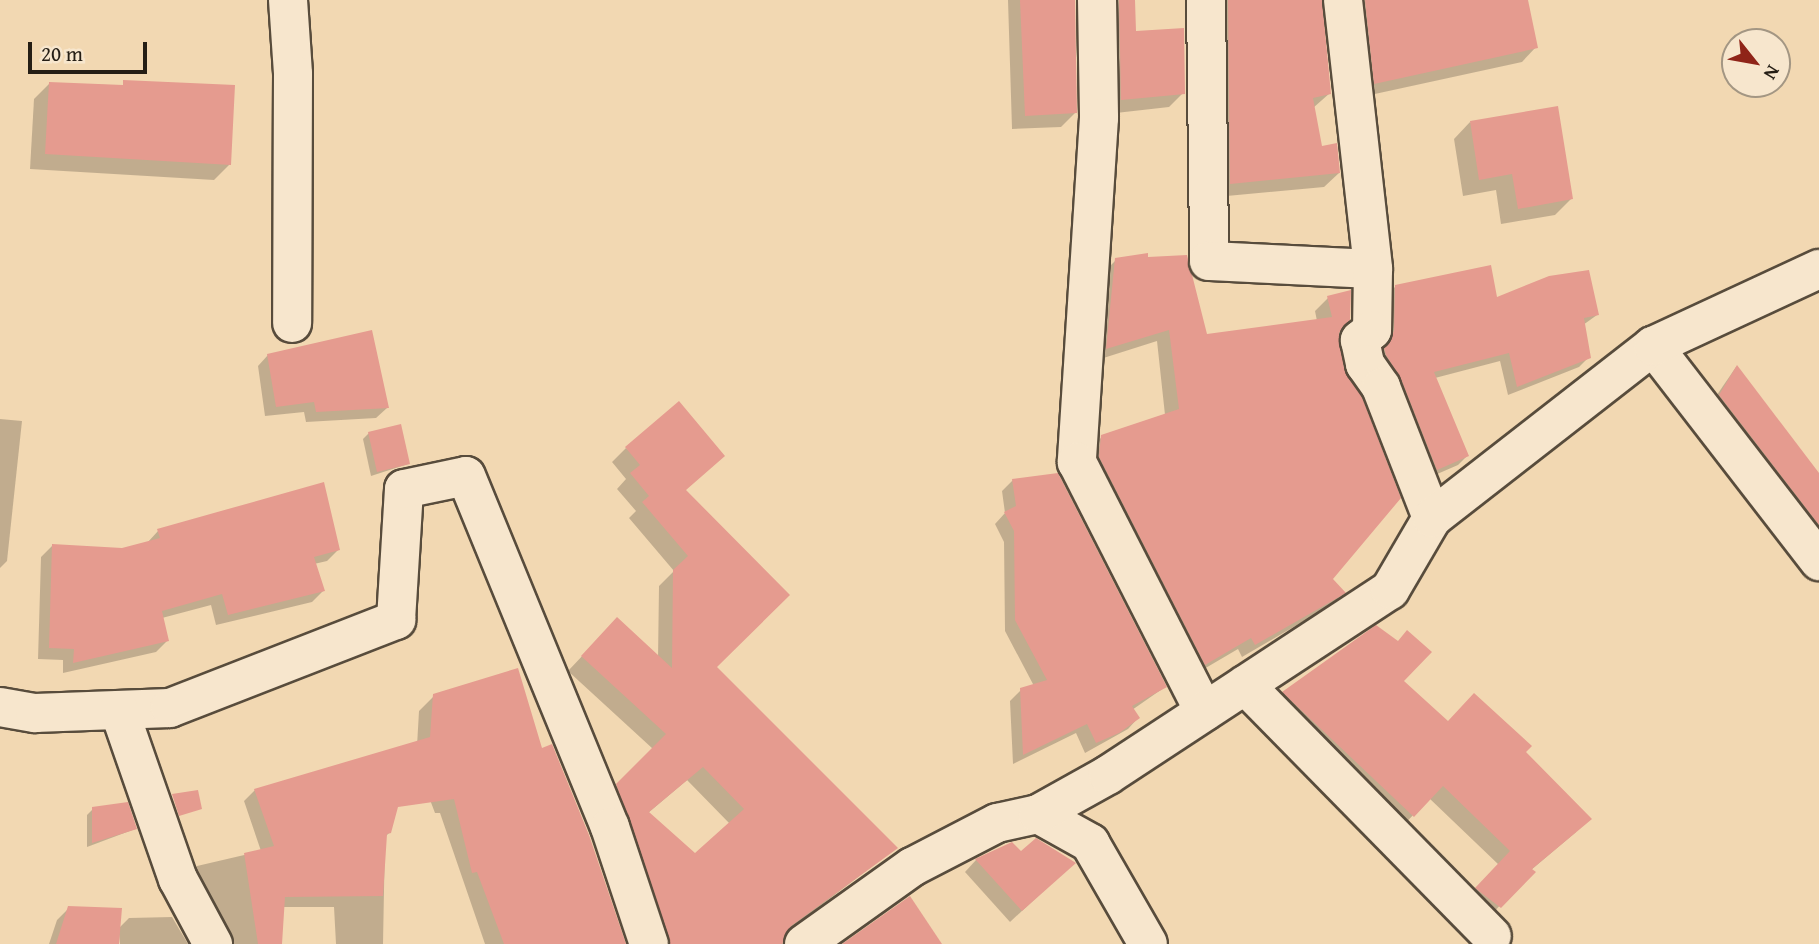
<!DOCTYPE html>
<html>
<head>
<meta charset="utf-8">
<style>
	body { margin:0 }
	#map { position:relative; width:1819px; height:944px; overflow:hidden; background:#f2d8b2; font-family:"Gentium Book Plus",serif }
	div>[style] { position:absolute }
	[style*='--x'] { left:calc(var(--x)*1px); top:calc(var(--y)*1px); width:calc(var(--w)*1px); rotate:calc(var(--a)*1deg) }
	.shadow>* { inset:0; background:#0003 }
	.building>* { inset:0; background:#e59b8f }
	.roads { filter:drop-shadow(2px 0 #584c3c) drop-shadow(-2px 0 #584c3c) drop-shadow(0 2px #584c3c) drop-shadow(0 -2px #584c3c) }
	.minor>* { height:38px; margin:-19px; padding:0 19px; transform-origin:19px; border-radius:19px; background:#f7e6cd }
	span { translate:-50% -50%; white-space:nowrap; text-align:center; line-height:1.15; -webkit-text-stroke:6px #f7e6cd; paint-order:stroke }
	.north { position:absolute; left:1721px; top:28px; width:70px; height:70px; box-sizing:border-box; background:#f7e6cd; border:2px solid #a39683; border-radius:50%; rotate:121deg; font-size:19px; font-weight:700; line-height:28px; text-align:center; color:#251e15 }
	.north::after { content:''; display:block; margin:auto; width:24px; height:32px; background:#8f2418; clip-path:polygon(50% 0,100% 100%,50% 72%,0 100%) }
	.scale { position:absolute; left:28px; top:42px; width:119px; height:32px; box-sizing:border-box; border:4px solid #251e15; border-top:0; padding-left:9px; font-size:21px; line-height:24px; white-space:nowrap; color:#251e15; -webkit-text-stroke:5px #f7e6cd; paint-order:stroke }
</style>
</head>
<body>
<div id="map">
	<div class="shadow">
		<div style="clip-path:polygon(1008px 0,1073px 0,1075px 113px,1061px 127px,1012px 129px)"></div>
		<div style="clip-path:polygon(1097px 0,1133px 0,1134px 33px,1183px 93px,1169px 107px,1107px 114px)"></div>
		<div style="clip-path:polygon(1205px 0,1322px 0,1330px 93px,1313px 108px,1321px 148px,1339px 173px,1324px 187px,1216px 197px)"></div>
		<div style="clip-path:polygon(1343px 0,1526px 0,1536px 47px,1522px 62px,1361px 97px)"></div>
		<div style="clip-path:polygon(49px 84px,233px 87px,230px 164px,214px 180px,30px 169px,34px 99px)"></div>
		<div style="clip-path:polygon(1470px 122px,1572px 198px,1555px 215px,1501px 224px,1496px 190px,1463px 196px,1454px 139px)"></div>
		<div style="clip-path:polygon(1116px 260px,1206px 336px,1317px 321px,1315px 311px,1328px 298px,1337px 333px,1331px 579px,1344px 592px,1331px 605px,1242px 657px,1238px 649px,1192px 676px,1088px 450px,1102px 437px,1165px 415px,1157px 341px,1094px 361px,1103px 273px)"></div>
		<div style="clip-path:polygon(1395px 287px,1597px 315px,1583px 325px,1589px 357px,1579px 367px,1508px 395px,1500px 361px,1435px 378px,1467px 456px,1458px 465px,1428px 478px,1376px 359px,1385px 342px,1386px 296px)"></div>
		<div style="clip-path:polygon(268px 355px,387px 408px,376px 418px,306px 422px,304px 412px,265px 416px,258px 366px)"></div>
		<div style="clip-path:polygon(1736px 367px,1819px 474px,1819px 551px,1708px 408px)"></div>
		<div style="clip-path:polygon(0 419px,22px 421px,7px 561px,0 568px)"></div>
		<div style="clip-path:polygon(369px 433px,408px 464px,371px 476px,363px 439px)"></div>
		<div style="clip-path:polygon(evenodd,626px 448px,685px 491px,715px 667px,896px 848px,782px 935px,783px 944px,653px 944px,603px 800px,653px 749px,568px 671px,603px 634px,658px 658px,659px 586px,674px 571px,629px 518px,636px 511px,617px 489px,626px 479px,612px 462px,626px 448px,687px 780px,730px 824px,695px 855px,648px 813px,687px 780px)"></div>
		<div style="clip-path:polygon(1013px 480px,1165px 687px,1132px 710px,1138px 718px,1128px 729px,1085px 753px,1076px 733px,1013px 764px,1010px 701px,1021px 690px,1034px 686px,1005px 631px,1004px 542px,995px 524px,1005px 513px,1002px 491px)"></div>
		<div style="clip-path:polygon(158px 531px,338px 550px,327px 561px,314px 564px,323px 591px,312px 602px,216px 625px,211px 605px,162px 618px,167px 641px,156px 652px,63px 673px,63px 660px,38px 659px,41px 557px,53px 545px,122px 549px,147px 543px)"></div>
		<div style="clip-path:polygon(1402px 681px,1448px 723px,1524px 752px,1576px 832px,1531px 870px,1487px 920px,1464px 901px,1499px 865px,1429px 798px,1401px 828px,1271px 706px,1283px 693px)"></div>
		<div style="clip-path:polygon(434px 696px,541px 750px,624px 944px,485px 944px,440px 813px,435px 813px,416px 763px,419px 711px)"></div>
		<div style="clip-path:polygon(255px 790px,390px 832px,385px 837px,383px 944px,336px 944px,334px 907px,283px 907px,281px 944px,221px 944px,186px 877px,197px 866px,261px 851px,244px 801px)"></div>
		<div style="clip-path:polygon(93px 809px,135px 829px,87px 847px,87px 815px)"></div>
		<div style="clip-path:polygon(1021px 854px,1062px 874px,1010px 922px,965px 872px,976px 860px)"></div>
		<div style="clip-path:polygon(69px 908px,119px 928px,129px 918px,172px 917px,188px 944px,120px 944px,119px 934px,109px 944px,49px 944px,57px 920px)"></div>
	</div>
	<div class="building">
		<div style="clip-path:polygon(1020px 0,1075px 0,1077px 113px,1025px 116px)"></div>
		<div style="clip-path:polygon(1119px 0,1135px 0,1136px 31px,1184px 28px,1185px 94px,1121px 100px)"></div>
		<div style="clip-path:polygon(1228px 0,1322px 0,1331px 94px,1313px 98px,1322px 146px,1337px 143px,1340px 173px,1230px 184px)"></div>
		<div style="clip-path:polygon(1365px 0,1528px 0,1538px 48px,1374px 84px)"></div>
		<div style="clip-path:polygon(123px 80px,235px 85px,231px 165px,45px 154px,49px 82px,123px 85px)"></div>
		<div style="clip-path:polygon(1558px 106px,1573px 199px,1518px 209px,1512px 174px,1479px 180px,1470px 121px)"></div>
		<div style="clip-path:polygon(1148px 253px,1148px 257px,1187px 255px,1207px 334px,1332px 317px,1327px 296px,1351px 290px,1350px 320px,1339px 333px,1344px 368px,1362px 397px,1401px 498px,1333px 579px,1346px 593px,1255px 645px,1251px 638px,1205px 665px,1099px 457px,1101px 435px,1179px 409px,1169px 330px,1106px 349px,1115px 258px)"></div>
		<div style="clip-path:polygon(1491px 265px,1497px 297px,1549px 276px,1589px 270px,1599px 315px,1584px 318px,1591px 358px,1517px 387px,1509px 353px,1434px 372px,1469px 456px,1437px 470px,1401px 379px,1386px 355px,1384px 348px,1394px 331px,1395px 285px)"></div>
		<div style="clip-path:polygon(372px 330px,389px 408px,316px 412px,314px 402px,276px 407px,267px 354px)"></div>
		<div style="clip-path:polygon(1737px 365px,1819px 473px,1819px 525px,1719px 395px)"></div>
		<div style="clip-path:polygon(evenodd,679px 401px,725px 456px,686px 490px,790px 595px,717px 667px,898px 848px,791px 926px,782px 944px,670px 944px,616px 784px,666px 734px,581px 656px,617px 617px,672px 668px,673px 570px,688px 556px,642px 502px,649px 496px,630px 473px,640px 465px,625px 447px,679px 401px,703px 767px,744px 809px,695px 853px,649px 812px,703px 767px)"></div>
		<div style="clip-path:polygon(401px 424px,410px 464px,377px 472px,368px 432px)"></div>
		<div style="clip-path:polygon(1058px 473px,1167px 687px,1132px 706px,1140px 718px,1119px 733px,1096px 743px,1087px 724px,1023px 755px,1020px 688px,1047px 680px,1015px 620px,1014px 531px,1004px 512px,1016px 506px,1012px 479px)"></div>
		<div style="clip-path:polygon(324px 482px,340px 550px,314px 557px,325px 591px,228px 615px,222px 594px,162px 611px,169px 641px,73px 663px,74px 649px,49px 648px,52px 544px,122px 548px,160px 538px,157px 529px)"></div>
		<div style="clip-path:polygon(1376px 625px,1398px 641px,1407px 630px,1432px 652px,1404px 681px,1448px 721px,1474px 693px,1532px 746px,1526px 752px,1592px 819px,1532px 869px,1536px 872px,1501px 908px,1475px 888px,1510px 851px,1443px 786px,1414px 817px,1282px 692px)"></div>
		<div style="clip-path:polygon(518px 668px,542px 748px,552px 744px,589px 835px,626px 944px,504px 944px,477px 872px,472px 873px,454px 799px,398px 807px,391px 833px,387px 834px,383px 896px,285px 897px,282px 944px,258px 944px,244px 853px,274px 846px,254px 789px,430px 737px,433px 694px)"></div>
		<div style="clip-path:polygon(198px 790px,202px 809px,179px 816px,172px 794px)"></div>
		<div style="clip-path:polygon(128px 802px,137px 829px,92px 843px,92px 807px)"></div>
		<div style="clip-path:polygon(1036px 838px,1076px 863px,1022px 911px,975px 859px,1012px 842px,1021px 851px)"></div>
		<div style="clip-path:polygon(910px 896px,942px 944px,842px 944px)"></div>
		<div style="clip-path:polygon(68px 906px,122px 908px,119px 944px,56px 944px)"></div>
	</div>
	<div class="roads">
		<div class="minor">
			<div style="--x:288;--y:0;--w:74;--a:86.1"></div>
			<div style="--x:293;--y:74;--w:249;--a:90.2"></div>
			<div style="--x:1097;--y:0;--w:118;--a:89"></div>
			<div style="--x:1099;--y:118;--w:345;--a:93.7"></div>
			<div style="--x:1077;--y:462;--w:280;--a:63"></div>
			<div style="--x:1206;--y:0;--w:261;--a:89.3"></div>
			<div style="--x:1209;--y:261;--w:164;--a:2.8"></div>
			<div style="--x:1343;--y:0;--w:271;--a:83.6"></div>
			<div style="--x:1373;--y:269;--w:61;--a:90.9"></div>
			<div style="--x:1372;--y:330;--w:16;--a:140"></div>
			<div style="--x:1360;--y:340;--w:25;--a:78"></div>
			<div style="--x:1365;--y:364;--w:28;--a:55"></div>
			<div style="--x:1381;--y:387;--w:141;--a:68.7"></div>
			<div style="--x:1653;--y:346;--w:272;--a:52.3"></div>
			<div style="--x:1245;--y:685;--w:352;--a:45.5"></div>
			<div style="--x:0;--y:707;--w:36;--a:10"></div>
			<div style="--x:35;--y:713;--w:135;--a:-2.1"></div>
			<div style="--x:170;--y:708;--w:243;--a:-21.3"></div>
			<div style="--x:396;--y:620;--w:131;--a:-86.5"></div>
			<div style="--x:404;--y:489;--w:63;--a:-11.8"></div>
			<div style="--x:466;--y:476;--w:379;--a:67.7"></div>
			<div style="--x:610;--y:827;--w:123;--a:71.6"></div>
			<div style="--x:119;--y:710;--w:179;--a:70.8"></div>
			<div style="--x:178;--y:879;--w:74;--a:61.7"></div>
			<div style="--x:1038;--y:814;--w:60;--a:29.1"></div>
			<div style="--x:1090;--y:843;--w:116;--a:60.1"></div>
			<div style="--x:804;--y:944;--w:133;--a:-35.5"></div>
			<div style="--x:912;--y:867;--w:96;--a:-27.4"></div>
			<div style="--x:997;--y:823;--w:42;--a:-12.4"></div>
			<div style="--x:1038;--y:814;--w:80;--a:-29.1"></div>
			<div style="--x:1108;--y:775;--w:337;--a:-33.3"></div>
			<div style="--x:1390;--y:590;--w:83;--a:-59.7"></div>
			<div style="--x:1432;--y:518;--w:280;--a:-37.9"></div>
			<div style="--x:1653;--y:346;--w:183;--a:-24.9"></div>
		</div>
	</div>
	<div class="north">N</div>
	<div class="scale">20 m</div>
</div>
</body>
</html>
